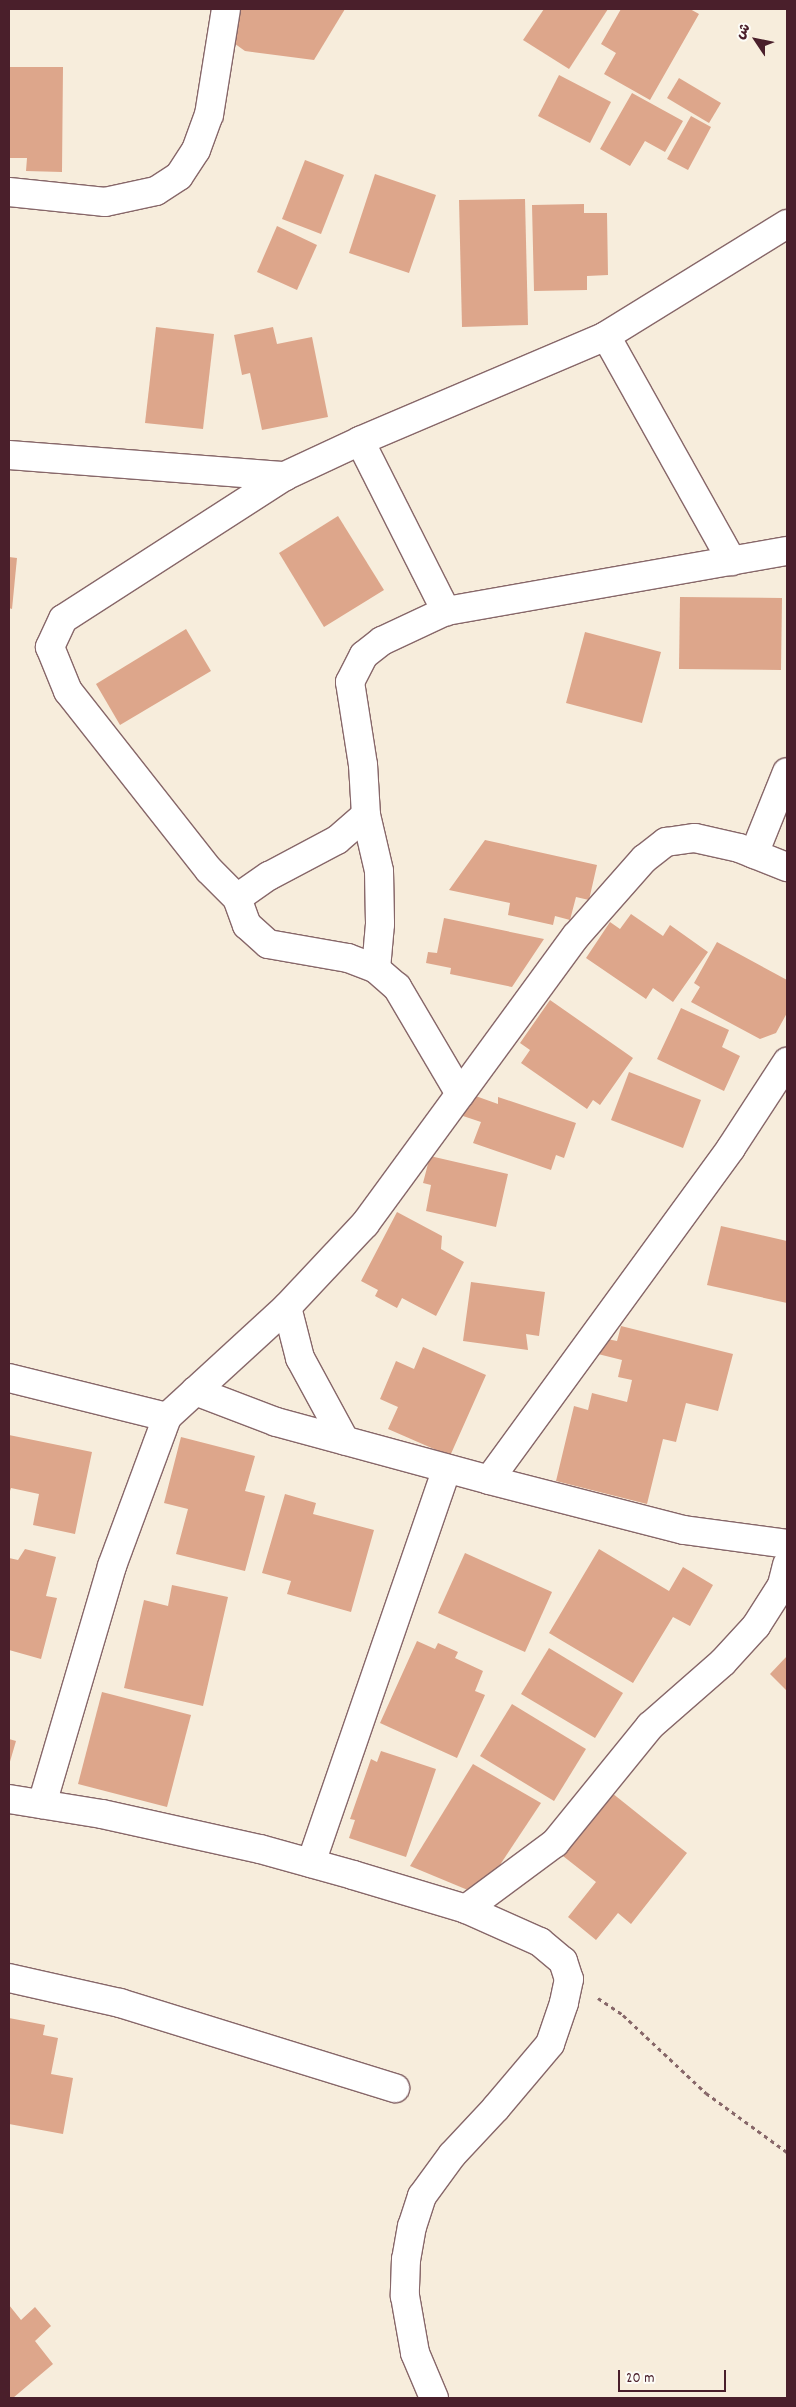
<!DOCTYPE html>
<html>
<head>
<meta charset="utf-8">
<style>
	body { margin:0 }
	#map { position:relative; width:796px; height:2407px; overflow:hidden; background:#f7eddc; font-family:Dekko,"Playpen Sans Arabic",sans-serif }
	div>[style] { position:absolute }
	[style*='--x'] { left:calc(var(--x)*1px); top:calc(var(--y)*1px); width:calc(var(--w)*1px); rotate:calc(var(--a)*1deg) }
	.building>* { inset:0; background:#dda68b }
	.path>* { height:3px; margin-top:-1.5px; transform-origin:0; background:repeating-linear-gradient(90deg,#876769 0 4px,transparent 0 8px) }
	.roads { filter:drop-shadow(1px 0 #876769) drop-shadow(-1px 0 #876769) drop-shadow(0 1px #876769) drop-shadow(0 -1px #876769) }
	.minor>* { height:28px; margin:-14px; padding:0 14px; transform-origin:14px; border-radius:14px; background:#fff }
	span { translate:-50% -50%; white-space:nowrap; text-align:center; line-height:1.15; -webkit-text-stroke:4px #fdfcf7; paint-order:stroke }
	.frame { position:absolute; inset:0; border:10px solid #4a1f2b; pointer-events:none }
	.north { position:absolute; left:731px; top:15px; width:50px; height:50px; -webkit-text-stroke:4px #fdfcf7; paint-order:stroke; rotate:304deg; font-size:14px; font-weight:700; line-height:20px; text-align:center; color:#4a1f2b }
	.north::after { content:''; display:block; margin:auto; width:18px; height:22px; background:#4a1f2b; clip-path:polygon(50% 0,100% 100%,50% 72%,0 100%) }
	.scale { position:absolute; left:618px; top:2370px; width:108px; height:22px; box-sizing:border-box; border:2px solid #4a1f2b; border-top:0; padding-left:6px; font-size:15px; line-height:18px; white-space:nowrap; color:#4a1f2b; -webkit-text-stroke:4px #fdfcf7; paint-order:stroke }
</style>
</head>
<body>
<div id="map">
	<div class="building">
		<div style="clip-path:polygon(234px 9px,345px 9px,314px 60px,245px 51px,231px 41px)"></div>
		<div style="clip-path:polygon(544px 9px,608px 9px,569px 69px,523px 40px)"></div>
		<div style="clip-path:polygon(621px 9px,690px 9px,699px 14px,650px 100px,604px 74px,616px 53px,601px 44px)"></div>
		<div style="clip-path:polygon(9px 67px,63px 67px,62px 172px,26px 171px,27px 158px,9px 158px)"></div>
		<div style="clip-path:polygon(559px 75px,611px 102px,590px 143px,538px 116px)"></div>
		<div style="clip-path:polygon(679px 78px,721px 103px,709px 123px,667px 98px)"></div>
		<div style="clip-path:polygon(632px 93px,683px 121px,665px 152px,645px 141px,630px 166px,600px 149px)"></div>
		<div style="clip-path:polygon(691px 116px,711px 127px,688px 170px,667px 159px)"></div>
		<div style="clip-path:polygon(305px 160px,344px 175px,321px 234px,282px 219px)"></div>
		<div style="clip-path:polygon(375px 174px,436px 195px,409px 273px,349px 253px)"></div>
		<div style="clip-path:polygon(525px 199px,528px 325px,462px 327px,459px 200px)"></div>
		<div style="clip-path:polygon(584px 204px,584px 213px,607px 213px,608px 275px,587px 276px,587px 290px,534px 291px,532px 205px)"></div>
		<div style="clip-path:polygon(277px 226px,317px 245px,297px 290px,257px 272px)"></div>
		<div style="clip-path:polygon(156px 327px,214px 334px,203px 429px,145px 423px)"></div>
		<div style="clip-path:polygon(273px 327px,277px 344px,312px 337px,328px 417px,262px 430px,250px 373px,242px 375px,234px 335px)"></div>
		<div style="clip-path:polygon(338px 516px,384px 590px,324px 627px,279px 553px)"></div>
		<div style="clip-path:polygon(9px 557px,17px 558px,12px 609px,9px 608px)"></div>
		<div style="clip-path:polygon(680px 597px,782px 598px,781px 670px,679px 669px)"></div>
		<div style="clip-path:polygon(186px 629px,211px 671px,120px 725px,96px 684px)"></div>
		<div style="clip-path:polygon(585px 632px,661px 652px,642px 723px,566px 703px)"></div>
		<div style="clip-path:polygon(485px 840px,597px 865px,589px 900px,576px 897px,570px 920px,555px 916px,553px 925px,508px 915px,510px 903px,449px 890px)"></div>
		<div style="clip-path:polygon(631px 914px,663px 936px,670px 925px,708px 952px,673px 1002px,653px 988px,646px 999px,586px 958px,610px 922px,620px 929px)"></div>
		<div style="clip-path:polygon(444px 918px,544px 939px,512px 987px,450px 974px,451px 968px,426px 963px,428px 952px,437px 953px)"></div>
		<div style="clip-path:polygon(717px 942px,787px 980px,787px 1013px,776px 1033px,760px 1039px,691px 1002px,700px 987px,694px 983px)"></div>
		<div style="clip-path:polygon(550px 1000px,633px 1058px,600px 1105px,593px 1100px,587px 1109px,521px 1063px,530px 1050px,520px 1043px)"></div>
		<div style="clip-path:polygon(681px 1008px,729px 1030px,722px 1047px,740px 1056px,724px 1091px,657px 1059px)"></div>
		<div style="clip-path:polygon(629px 1072px,701px 1100px,683px 1148px,611px 1120px)"></div>
		<div style="clip-path:polygon(470px 1094px,498px 1104px,498px 1097px,576px 1123px,564px 1158px,556px 1155px,551px 1170px,473px 1143px,481px 1122px,463px 1116px)"></div>
		<div style="clip-path:polygon(430px 1156px,508px 1174px,496px 1227px,426px 1211px,431px 1185px,423px 1183px)"></div>
		<div style="clip-path:polygon(397px 1212px,442px 1236px,441px 1249px,464px 1262px,436px 1316px,402px 1298px,397px 1308px,375px 1296px,378px 1290px,361px 1281px)"></div>
		<div style="clip-path:polygon(721px 1226px,787px 1241px,787px 1303px,707px 1285px)"></div>
		<div style="clip-path:polygon(471px 1282px,545px 1292px,539px 1336px,526px 1334px,528px 1350px,463px 1341px)"></div>
		<div style="clip-path:polygon(621px 1326px,733px 1354px,718px 1411px,686px 1403px,676px 1442px,663px 1439px,647px 1504px,556px 1481px,574px 1406px,588px 1410px,592px 1393px,627px 1402px,632px 1380px,618px 1377px,622px 1360px,598px 1354px,602px 1338px,617px 1341px)"></div>
		<div style="clip-path:polygon(423px 1347px,486px 1375px,450px 1456px,388px 1429px,398px 1407px,380px 1399px,396px 1361px,414px 1369px)"></div>
		<div style="clip-path:polygon(9px 1435px,92px 1452px,75px 1534px,33px 1525px,39px 1494px,11px 1488px,9px 1494px)"></div>
		<div style="clip-path:polygon(181px 1437px,255px 1456px,245px 1491px,265px 1496px,245px 1571px,176px 1554px,188px 1509px,164px 1503px)"></div>
		<div style="clip-path:polygon(285px 1494px,316px 1503px,313px 1514px,374px 1530px,351px 1612px,287px 1594px,291px 1581px,262px 1573px)"></div>
		<div style="clip-path:polygon(25px 1549px,56px 1557px,46px 1596px,57px 1598px,41px 1659px,9px 1650px,9px 1558px,18px 1560px)"></div>
		<div style="clip-path:polygon(599px 1549px,669px 1591px,683px 1567px,713px 1585px,690px 1626px,673px 1617px,633px 1683px,549px 1633px)"></div>
		<div style="clip-path:polygon(465px 1553px,552px 1592px,525px 1652px,438px 1613px)"></div>
		<div style="clip-path:polygon(172px 1585px,228px 1597px,203px 1706px,124px 1688px,144px 1600px,168px 1606px)"></div>
		<div style="clip-path:polygon(417px 1641px,435px 1649px,438px 1643px,458px 1652px,455px 1658px,483px 1671px,475px 1691px,485px 1695px,457px 1758px,380px 1723px)"></div>
		<div style="clip-path:polygon(549px 1648px,623px 1693px,595px 1738px,521px 1694px)"></div>
		<div style="clip-path:polygon(787px 1656px,787px 1691px,770px 1674px)"></div>
		<div style="clip-path:polygon(102px 1692px,191px 1715px,167px 1807px,78px 1784px)"></div>
		<div style="clip-path:polygon(512px 1704px,586px 1749px,554px 1801px,480px 1756px)"></div>
		<div style="clip-path:polygon(9px 1739px,16px 1741px,9px 1765px)"></div>
		<div style="clip-path:polygon(381px 1751px,436px 1769px,406px 1857px,349px 1838px,355px 1820px,350px 1819px,371px 1759px,377px 1762px)"></div>
		<div style="clip-path:polygon(473px 1764px,541px 1803px,488px 1883px,475px 1893px,410px 1866px)"></div>
		<div style="clip-path:polygon(612px 1793px,687px 1853px,631px 1924px,618px 1913px,596px 1940px,568px 1917px,596px 1882px,563px 1856px)"></div>
		<div style="clip-path:polygon(9px 2018px,45px 2025px,43px 2035px,58px 2038px,51px 2074px,73px 2078px,63px 2134px,9px 2124px)"></div>
		<div style="clip-path:polygon(9px 2305px,21px 2320px,35px 2307px,51px 2326px,35px 2341px,53px 2364px,13px 2398px,9px 2398px)"></div>
	</div>
	<div class="path">
		<div style="--x:598;--y:1998;--w:30;--a:34"></div>
		<div style="--x:623;--y:2015;--w:114;--a:43.2"></div>
		<div style="--x:706;--y:2093;--w:100;--a:36.1"></div>
	</div>
	<div class="roads">
		<div class="minor">
			<div style="--x:9;--y:192;--w:97;--a:5.9"></div>
			<div style="--x:105;--y:202;--w:52;--a:-12.2"></div>
			<div style="--x:156;--y:191;--w:27;--a:-33"></div>
			<div style="--x:179;--y:176;--w:31;--a:-57"></div>
			<div style="--x:196;--y:150;--w:37;--a:-70"></div>
			<div style="--x:209;--y:115;--w:107;--a:-80.9"></div>
			<div style="--x:787;--y:224;--w:213;--a:148.3"></div>
			<div style="--x:606;--y:336;--w:267;--a:156.9"></div>
			<div style="--x:360;--y:441;--w:83;--a:155"></div>
			<div style="--x:285;--y:476;--w:264;--a:147.2"></div>
			<div style="--x:63;--y:619;--w:31;--a:115"></div>
			<div style="--x:50;--y:647;--w:48;--a:67.8"></div>
			<div style="--x:68;--y:691;--w:228;--a:51.8"></div>
			<div style="--x:209;--y:870;--w:40;--a:45"></div>
			<div style="--x:237;--y:898;--w:39;--a:-35"></div>
			<div style="--x:269;--y:876;--w:77;--a:-27.9"></div>
			<div style="--x:337;--y:840;--w:38;--a:-41"></div>
			<div style="--x:366;--y:815;--w:50;--a:-93.4"></div>
			<div style="--x:363;--y:765;--w:84;--a:-98.9"></div>
			<div style="--x:350;--y:682;--w:30;--a:-63"></div>
			<div style="--x:364;--y:655;--w:23;--a:-38"></div>
			<div style="--x:382;--y:641;--w:71;--a:-25.1"></div>
			<div style="--x:446;--y:611;--w:346;--a:-10"></div>
			<div style="--x:606;--y:336;--w:258;--a:60.8"></div>
			<div style="--x:360;--y:441;--w:191;--a:63.2"></div>
			<div style="--x:9;--y:455;--w:277;--a:4.4"></div>
			<div style="--x:366;--y:815;--w:57;--a:76.9"></div>
			<div style="--x:379;--y:871;--w:53;--a:88.9"></div>
			<div style="--x:380;--y:924;--w:45;--a:95.1"></div>
			<div style="--x:754;--y:854;--w:88;--a:-68.1"></div>
			<div style="--x:237;--y:898;--w:29;--a:70"></div>
			<div style="--x:247;--y:925;--w:28;--a:42"></div>
			<div style="--x:268;--y:944;--w:81;--a:9.9"></div>
			<div style="--x:348;--y:958;--w:30;--a:21"></div>
			<div style="--x:376;--y:969;--w:28;--a:41"></div>
			<div style="--x:397;--y:987;--w:124;--a:59.5"></div>
			<div style="--x:287;--y:1307;--w:53;--a:75.7"></div>
			<div style="--x:300;--y:1358;--w:94;--a:61.5"></div>
			<div style="--x:9;--y:1378;--w:163;--a:13.9"></div>
			<div style="--x:195;--y:1391;--w:87;--a:20.9"></div>
			<div style="--x:276;--y:1422;--w:221;--a:15.2"></div>
			<div style="--x:489;--y:1480;--w:201;--a:14.4"></div>
			<div style="--x:684;--y:1530;--w:104;--a:7.7"></div>
			<div style="--x:489;--y:1480;--w:411;--a:-53.9"></div>
			<div style="--x:731;--y:1148;--w:103;--a:-56.9"></div>
			<div style="--x:9;--y:1799;--w:94;--a:9.2"></div>
			<div style="--x:102;--y:1814;--w:162;--a:12.5"></div>
			<div style="--x:260;--y:1849;--w:97;--a:15.6"></div>
			<div style="--x:353;--y:1875;--w:118;--a:16.7"></div>
			<div style="--x:466;--y:1909;--w:81;--a:24"></div>
			<div style="--x:540;--y:1942;--w:30;--a:40"></div>
			<div style="--x:563;--y:1961;--w:19;--a:72"></div>
			<div style="--x:569;--y:1979;--w:25;--a:102"></div>
			<div style="--x:564;--y:2003;--w:43;--a:108.9"></div>
			<div style="--x:550;--y:2044;--w:84;--a:130.2"></div>
			<div style="--x:496;--y:2108;--w:64;--a:133.1"></div>
			<div style="--x:452;--y:2155;--w:51;--a:126.2"></div>
			<div style="--x:422;--y:2196;--w:32;--a:108"></div>
			<div style="--x:412;--y:2226;--w:34;--a:100"></div>
			<div style="--x:406;--y:2259;--w:37;--a:92"></div>
			<div style="--x:405;--y:2296;--w:58;--a:80"></div>
			<div style="--x:415;--y:2353;--w:49;--a:67.1"></div>
			<div style="--x:42;--y:1804;--w:248;--a:-73.6"></div>
			<div style="--x:112;--y:1566;--w:159;--a:-69.7"></div>
			<div style="--x:167;--y:1417;--w:163;--a:-42.5"></div>
			<div style="--x:287;--y:1307;--w:114;--a:-46.8"></div>
			<div style="--x:365;--y:1224;--w:357;--a:-53.8"></div>
			<div style="--x:576;--y:936;--w:103;--a:-48.6"></div>
			<div style="--x:644;--y:859;--w:28;--a:-38"></div>
			<div style="--x:666;--y:842;--w:29;--a:-8"></div>
			<div style="--x:695;--y:838;--w:45;--a:12.8"></div>
			<div style="--x:739;--y:848;--w:52;--a:21.6"></div>
			<div style="--x:311;--y:1863;--w:417;--a:-71"></div>
			<div style="--x:466;--y:1909;--w:111;--a:-36.6"></div>
			<div style="--x:555;--y:1843;--w:151;--a:-50.9"></div>
			<div style="--x:650;--y:1726;--w:97;--a:-41.2"></div>
			<div style="--x:723;--y:1662;--w:49;--a:-47.5"></div>
			<div style="--x:756;--y:1626;--w:49;--a:-57.6"></div>
			<div style="--x:782;--y:1585;--w:21;--a:-76"></div>
			<div style="--x:9;--y:1978;--w:114;--a:12.7"></div>
			<div style="--x:120;--y:2003;--w:288;--a:17.2"></div>
		</div>
	</div>
	<div class="frame"></div>
	<div class="north">ش</div>
	<div class="scale">20 m</div>
</div>
</body>
</html>
